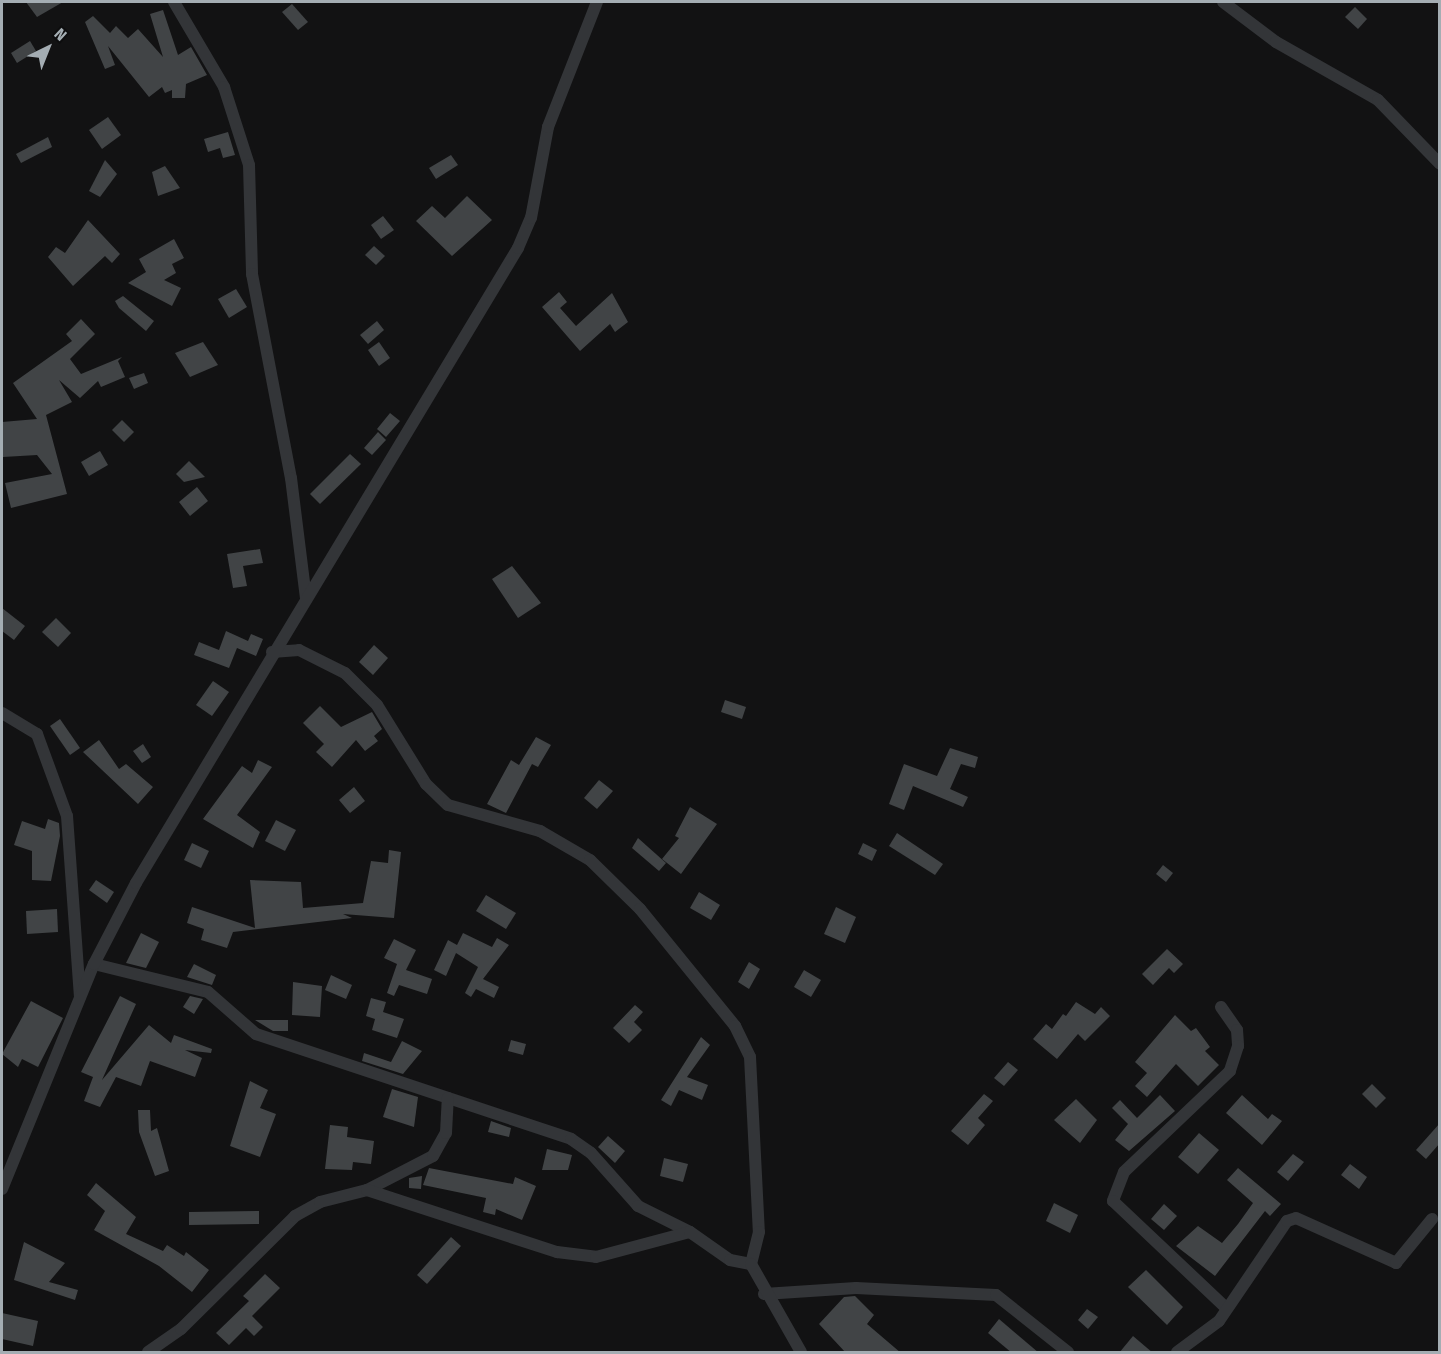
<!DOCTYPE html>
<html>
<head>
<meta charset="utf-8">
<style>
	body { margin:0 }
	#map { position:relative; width:1441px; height:1354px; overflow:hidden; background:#121213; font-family:"Fira Sans Condensed",sans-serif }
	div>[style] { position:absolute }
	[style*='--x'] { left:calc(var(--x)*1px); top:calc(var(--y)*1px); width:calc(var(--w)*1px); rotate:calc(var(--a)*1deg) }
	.building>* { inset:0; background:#414446 }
	.street>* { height:12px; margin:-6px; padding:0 6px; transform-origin:6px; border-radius:6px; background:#333538 }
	span { translate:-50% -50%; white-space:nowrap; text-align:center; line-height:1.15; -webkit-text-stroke:5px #0d0d0e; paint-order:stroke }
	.frame { position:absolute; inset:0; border:3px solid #a4adb3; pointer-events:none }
	.north { position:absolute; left:18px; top:18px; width:60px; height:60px; -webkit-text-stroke:4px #0d0d0e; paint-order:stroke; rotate:43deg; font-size:16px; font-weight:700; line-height:24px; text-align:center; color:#a4adb3 }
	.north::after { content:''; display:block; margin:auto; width:21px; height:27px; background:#a4adb3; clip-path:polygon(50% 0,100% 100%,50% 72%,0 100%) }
</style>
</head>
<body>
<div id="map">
	<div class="building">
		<div style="clip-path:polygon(26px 2px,63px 2px,37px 17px)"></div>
		<div style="clip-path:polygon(292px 4px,308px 22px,298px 30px,282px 12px)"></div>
		<div style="clip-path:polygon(1355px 7px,1367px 19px,1358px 29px,1345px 17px)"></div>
		<div style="clip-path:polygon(163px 10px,178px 55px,191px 47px,207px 75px,186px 84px,185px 98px,172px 98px,172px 90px,165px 93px,162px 87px,149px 97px,108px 46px,115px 65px,105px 69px,85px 22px,93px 16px,110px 33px,116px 26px,128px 38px,138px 29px,163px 57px,150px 14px)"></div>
		<div style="clip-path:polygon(30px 41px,36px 51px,17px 63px,11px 53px)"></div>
		<div style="clip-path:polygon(108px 117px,121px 135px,102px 149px,89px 130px)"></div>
		<div style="clip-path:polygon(228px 132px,235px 155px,223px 158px,220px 148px,208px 152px,204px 139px)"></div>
		<div style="clip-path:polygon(48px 137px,52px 147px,21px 163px,16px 154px)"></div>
		<div style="clip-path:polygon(451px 155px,458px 165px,436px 179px,429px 168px)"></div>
		<div style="clip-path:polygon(105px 160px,117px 174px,100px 197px,89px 191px)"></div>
		<div style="clip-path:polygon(165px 166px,180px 188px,158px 196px,152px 172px)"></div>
		<div style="clip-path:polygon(467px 196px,492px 220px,452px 256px,416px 221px,432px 206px,445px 218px)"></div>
		<div style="clip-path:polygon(383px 216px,394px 230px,381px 239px,371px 225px)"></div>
		<div style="clip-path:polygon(88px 220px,120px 254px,112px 263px,105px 256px,73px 286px,48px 257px,56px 247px,65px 253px)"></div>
		<div style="clip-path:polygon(174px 239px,184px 258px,172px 264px,176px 273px,164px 280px,181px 288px,172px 306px,128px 283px,146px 272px,139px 259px)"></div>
		<div style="clip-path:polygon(374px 246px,385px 256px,376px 265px,365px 255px)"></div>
		<div style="clip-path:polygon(236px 289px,247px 307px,229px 318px,218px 299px)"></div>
		<div style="clip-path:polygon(559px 292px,567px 302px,560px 308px,576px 326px,612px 293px,628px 322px,615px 332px,610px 324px,580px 351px,542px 307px)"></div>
		<div style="clip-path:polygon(123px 296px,154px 321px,146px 331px,119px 308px,115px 301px)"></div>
		<div style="clip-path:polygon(81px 319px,95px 334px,70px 359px,81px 374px,122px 357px,118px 361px,125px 377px,101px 387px,98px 381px,80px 398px,59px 380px,72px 402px,46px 415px,67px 494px,11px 508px,5px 483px,52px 474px,37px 455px,3px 457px,2px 422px,37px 419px,13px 383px,72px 341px,66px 334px)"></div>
		<div style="clip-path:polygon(377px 321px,384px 330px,368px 344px,360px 335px)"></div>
		<div style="clip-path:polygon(203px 342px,218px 365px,190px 377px,175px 353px)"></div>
		<div style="clip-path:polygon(379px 342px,390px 358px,379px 366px,368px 350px)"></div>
		<div style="clip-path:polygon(144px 373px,148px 383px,134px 389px,129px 378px)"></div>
		<div style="clip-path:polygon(390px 413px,400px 421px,386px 437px,377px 429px)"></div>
		<div style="clip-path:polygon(122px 420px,134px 432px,124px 442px,112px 430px)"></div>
		<div style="clip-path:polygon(378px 432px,386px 440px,372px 455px,364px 448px)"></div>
		<div style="clip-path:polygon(100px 451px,108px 465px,89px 476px,81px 462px)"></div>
		<div style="clip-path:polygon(350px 454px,361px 464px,320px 504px,310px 494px)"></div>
		<div style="clip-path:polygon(189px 461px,205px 477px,184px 482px,176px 474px)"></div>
		<div style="clip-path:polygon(197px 487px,208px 501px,190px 516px,179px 502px)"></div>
		<div style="clip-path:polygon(260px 549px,263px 563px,243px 566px,247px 586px,233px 588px,227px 554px)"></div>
		<div style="clip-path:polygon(512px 566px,541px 603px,518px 618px,492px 579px)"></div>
		<div style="clip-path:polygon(2px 608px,25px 626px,14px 640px,2px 631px)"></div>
		<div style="clip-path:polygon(56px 618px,71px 633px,58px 647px,42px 632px)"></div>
		<div style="clip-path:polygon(226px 631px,248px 641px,251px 634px,263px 639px,256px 656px,237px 648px,229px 668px,194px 655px,199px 642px,219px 650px)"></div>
		<div style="clip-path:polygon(374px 645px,388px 658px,373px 675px,359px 662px)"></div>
		<div style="clip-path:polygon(213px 681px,229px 692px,212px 716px,196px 705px)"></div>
		<div style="clip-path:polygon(725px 700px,746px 707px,742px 719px,721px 712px)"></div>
		<div style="clip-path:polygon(320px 706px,341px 727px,372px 712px,382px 729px,374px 736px,378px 741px,365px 751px,356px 740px,332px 767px,316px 752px,324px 744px,303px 723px)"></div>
		<div style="clip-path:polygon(60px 719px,80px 748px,70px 755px,50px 726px)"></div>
		<div style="clip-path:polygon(536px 737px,551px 745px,538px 767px,532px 764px,506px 813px,487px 804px,511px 760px,519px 765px)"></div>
		<div style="clip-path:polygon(99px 740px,119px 769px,126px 764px,153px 787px,138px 804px,83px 752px)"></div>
		<div style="clip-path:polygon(143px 744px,151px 757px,142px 763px,133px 751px)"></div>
		<div style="clip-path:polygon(950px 748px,978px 757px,975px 768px,961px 764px,950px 789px,968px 797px,963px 807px,913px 786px,904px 810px,889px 804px,904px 764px,937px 776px)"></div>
		<div style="clip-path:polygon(258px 760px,272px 767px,237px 815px,260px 832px,253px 848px,203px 819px,242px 766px,252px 773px)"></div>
		<div style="clip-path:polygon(599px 780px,613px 791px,597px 809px,584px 798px)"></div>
		<div style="clip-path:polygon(354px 787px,365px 801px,350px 813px,339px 800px)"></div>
		<div style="clip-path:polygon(690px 807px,717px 824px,681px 874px,662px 859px,679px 838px,675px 836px)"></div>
		<div style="clip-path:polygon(48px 819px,59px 823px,60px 836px,51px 881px,32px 880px,32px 851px,14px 845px,22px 821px,45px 829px)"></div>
		<div style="clip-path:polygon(276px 820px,296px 830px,285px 851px,265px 841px)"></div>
		<div style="clip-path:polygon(897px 833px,943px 864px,935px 875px,889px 846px)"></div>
		<div style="clip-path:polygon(638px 838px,666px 863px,659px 871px,632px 848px)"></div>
		<div style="clip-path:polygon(192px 843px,209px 851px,201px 868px,184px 860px)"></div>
		<div style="clip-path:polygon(863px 843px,877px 850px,872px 861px,858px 854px)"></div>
		<div style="clip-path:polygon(389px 850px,401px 852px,394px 918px,343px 914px,352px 918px,233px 932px,227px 948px,201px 940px,204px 929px,187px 923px,192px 907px,255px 928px,250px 880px,301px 882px,303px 908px,363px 903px,371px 861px,388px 863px)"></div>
		<div style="clip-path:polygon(1163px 865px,1173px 873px,1166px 882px,1156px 874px)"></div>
		<div style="clip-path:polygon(96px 880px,114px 892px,107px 903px,89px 890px)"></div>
		<div style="clip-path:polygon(699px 892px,720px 905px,711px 920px,690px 908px)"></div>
		<div style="clip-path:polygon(486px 895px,516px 913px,506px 929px,476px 911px)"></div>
		<div style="clip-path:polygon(836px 907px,856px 917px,845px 943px,824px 934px)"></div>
		<div style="clip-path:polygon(57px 909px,58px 932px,27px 934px,26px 911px)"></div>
		<div style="clip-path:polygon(141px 933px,159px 942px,146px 968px,126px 963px)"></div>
		<div style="clip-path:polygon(463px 933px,492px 947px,497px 938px,509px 945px,483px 979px,499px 987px,494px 998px,476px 989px,471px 997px,465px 993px,478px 967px,456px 953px,446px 976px,434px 970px,448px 940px,457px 945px)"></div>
		<div style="clip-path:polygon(394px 939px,416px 950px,406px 970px,432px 979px,427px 994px,399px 985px,394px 996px,387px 993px,397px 964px,384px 958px)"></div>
		<div style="clip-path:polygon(1167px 949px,1183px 964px,1174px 973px,1169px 968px,1153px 985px,1142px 974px)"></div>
		<div style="clip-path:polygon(749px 962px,760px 969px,749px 989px,738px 982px)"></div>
		<div style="clip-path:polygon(194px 964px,216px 975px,212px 985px,187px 977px)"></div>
		<div style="clip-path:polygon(804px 970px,821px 980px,811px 997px,794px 987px)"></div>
		<div style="clip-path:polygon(331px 975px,352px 985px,346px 999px,325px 990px)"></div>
		<div style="clip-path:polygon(293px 982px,322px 986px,320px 1017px,292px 1015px)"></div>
		<div style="clip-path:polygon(120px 996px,136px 1004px,102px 1080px,149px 1025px,171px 1043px,174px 1035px,212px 1049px,211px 1053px,185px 1050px,202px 1058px,195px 1077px,150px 1061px,141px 1086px,116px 1077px,100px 1107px,84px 1101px,93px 1077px,81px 1072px)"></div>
		<div style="clip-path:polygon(190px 996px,203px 999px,194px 1014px,183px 1007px)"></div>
		<div style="clip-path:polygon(371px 998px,386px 1002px,383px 1012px,404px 1019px,397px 1038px,372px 1030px,375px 1019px,366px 1016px)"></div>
		<div style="clip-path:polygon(31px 1001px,63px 1018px,38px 1067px,22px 1059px,18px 1067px,2px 1054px)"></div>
		<div style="clip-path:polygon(1076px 1002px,1095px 1014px,1101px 1007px,1110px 1016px,1085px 1041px,1078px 1034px,1057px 1059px,1033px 1039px,1046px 1024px,1052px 1029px,1063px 1014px,1066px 1016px)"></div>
		<div style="clip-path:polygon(635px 1005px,643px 1012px,634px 1022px,642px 1030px,629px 1043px,613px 1028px)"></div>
		<div style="clip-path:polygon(1175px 1015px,1191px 1031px,1196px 1028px,1210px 1047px,1205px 1051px,1219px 1065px,1198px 1086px,1176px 1064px,1147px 1097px,1135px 1086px,1147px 1073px,1135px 1062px)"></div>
		<div style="clip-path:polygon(255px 1020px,288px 1020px,288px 1031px,273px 1031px)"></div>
		<div style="clip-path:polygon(701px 1037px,710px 1045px,687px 1077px,708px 1085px,702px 1100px,679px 1090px,671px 1106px,661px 1100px)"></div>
		<div style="clip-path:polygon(511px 1040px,526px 1044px,523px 1055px,508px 1051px)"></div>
		<div style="clip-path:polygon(402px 1041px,422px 1051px,403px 1074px,362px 1061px,364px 1053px,391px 1062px)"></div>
		<div style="clip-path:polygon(1008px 1062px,1018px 1070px,1004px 1086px,994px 1078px)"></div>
		<div style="clip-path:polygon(250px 1081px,268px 1090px,260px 1108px,276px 1114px,260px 1157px,230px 1146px)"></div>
		<div style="clip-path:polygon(1372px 1084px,1386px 1098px,1376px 1108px,1362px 1094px)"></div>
		<div style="clip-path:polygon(392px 1089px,418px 1097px,414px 1127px,383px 1117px)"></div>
		<div style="clip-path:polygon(984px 1094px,993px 1101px,978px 1118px,985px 1125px,968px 1145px,951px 1131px)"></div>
		<div style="clip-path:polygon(1160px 1095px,1175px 1111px,1129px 1151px,1115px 1140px,1128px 1124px,1112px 1108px,1120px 1100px,1137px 1118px)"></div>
		<div style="clip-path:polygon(1242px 1095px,1268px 1119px,1272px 1114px,1282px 1121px,1262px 1145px,1226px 1113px)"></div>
		<div style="clip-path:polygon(1076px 1099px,1097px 1120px,1080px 1143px,1054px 1120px)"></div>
		<div style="clip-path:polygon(138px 1110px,150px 1110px,151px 1131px,157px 1128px,169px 1171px,155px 1176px,139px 1132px)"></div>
		<div style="clip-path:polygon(491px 1121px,511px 1128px,509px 1137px,488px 1132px)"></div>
		<div style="clip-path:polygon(1440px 1123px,1440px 1143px,1426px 1159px,1416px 1150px)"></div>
		<div style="clip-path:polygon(330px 1125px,348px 1127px,347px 1137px,374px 1141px,371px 1164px,353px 1162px,352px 1170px,325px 1169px)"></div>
		<div style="clip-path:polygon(1199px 1133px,1219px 1150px,1198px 1174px,1178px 1157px)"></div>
		<div style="clip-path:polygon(608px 1136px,625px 1151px,615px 1163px,598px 1147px)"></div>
		<div style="clip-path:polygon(547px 1149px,572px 1155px,568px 1170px,542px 1170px)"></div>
		<div style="clip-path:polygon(1293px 1154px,1304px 1162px,1288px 1181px,1277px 1172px)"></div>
		<div style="clip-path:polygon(664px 1158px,688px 1164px,683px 1182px,660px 1176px)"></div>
		<div style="clip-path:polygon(1350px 1164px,1367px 1177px,1359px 1189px,1341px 1175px)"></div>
		<div style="clip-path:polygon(429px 1168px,513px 1184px,515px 1177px,536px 1186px,522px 1220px,496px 1209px,495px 1215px,483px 1212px,486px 1198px,423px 1185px)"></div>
		<div style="clip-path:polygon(1238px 1168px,1281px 1204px,1270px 1216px,1265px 1211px,1215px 1276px,1176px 1246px,1198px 1226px,1222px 1243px,1238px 1224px,1253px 1203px,1227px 1180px)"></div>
		<div style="clip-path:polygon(422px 1176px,421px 1189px,409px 1188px,409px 1178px)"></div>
		<div style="clip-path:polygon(96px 1183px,136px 1217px,126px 1234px,163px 1251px,167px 1245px,184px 1256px,186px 1252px,209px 1270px,192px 1292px,159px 1266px,94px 1230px,105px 1211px,87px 1195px)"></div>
		<div style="clip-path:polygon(1054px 1203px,1078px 1215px,1070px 1233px,1046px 1221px)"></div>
		<div style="clip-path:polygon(1164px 1204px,1177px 1216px,1164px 1230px,1151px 1219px)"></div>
		<div style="clip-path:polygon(259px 1211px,259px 1224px,189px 1225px,189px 1212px)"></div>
		<div style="clip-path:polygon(451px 1237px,461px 1246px,427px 1284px,417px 1275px)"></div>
		<div style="clip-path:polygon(24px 1242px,65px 1263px,49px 1282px,78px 1290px,75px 1300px,14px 1280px)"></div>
		<div style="clip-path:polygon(1146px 1270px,1183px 1307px,1167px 1325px,1128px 1287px)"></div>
		<div style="clip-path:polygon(265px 1274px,280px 1288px,252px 1316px,263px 1327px,254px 1336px,246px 1328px,229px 1345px,216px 1333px,249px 1301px,243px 1296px)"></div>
		<div style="clip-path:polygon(855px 1296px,874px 1315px,867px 1324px,901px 1353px,846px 1353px,819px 1324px,844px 1297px)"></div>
		<div style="clip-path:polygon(1087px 1309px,1098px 1317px,1088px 1329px,1078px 1320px)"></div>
		<div style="clip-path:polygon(2px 1313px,38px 1321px,33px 1346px,2px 1339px)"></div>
		<div style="clip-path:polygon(999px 1319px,1039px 1353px,1012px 1353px,988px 1333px)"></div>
		<div style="clip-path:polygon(1133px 1336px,1153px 1353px,1119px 1353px)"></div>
	</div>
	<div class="street">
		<div style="--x:174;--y:2;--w:99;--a:59.5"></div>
		<div style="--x:224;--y:87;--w:82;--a:72.2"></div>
		<div style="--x:249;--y:165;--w:109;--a:88.4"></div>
		<div style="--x:252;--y:274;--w:208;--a:79.2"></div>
		<div style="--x:291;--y:478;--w:121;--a:82.9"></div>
		<div style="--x:1223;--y:2;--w:66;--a:37"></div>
		<div style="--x:1276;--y:42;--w:117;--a:29.6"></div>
		<div style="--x:1378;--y:100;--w:89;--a:45.9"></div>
		<div style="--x:272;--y:652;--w:27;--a:-4"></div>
		<div style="--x:299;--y:650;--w:51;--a:26.6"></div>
		<div style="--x:345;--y:673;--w:45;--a:45"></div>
		<div style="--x:377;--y:705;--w:93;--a:58.2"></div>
		<div style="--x:426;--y:784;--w:30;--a:44"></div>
		<div style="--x:448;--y:805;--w:96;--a:15.8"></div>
		<div style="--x:540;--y:831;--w:58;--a:30.1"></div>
		<div style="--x:590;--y:860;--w:70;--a:44.4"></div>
		<div style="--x:640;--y:909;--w:151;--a:50.9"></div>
		<div style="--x:735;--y:1026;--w:34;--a:64"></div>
		<div style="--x:750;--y:1057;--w:175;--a:87.1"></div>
		<div style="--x:759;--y:1232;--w:33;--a:104"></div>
		<div style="--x:2;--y:713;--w:41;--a:31"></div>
		<div style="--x:37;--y:734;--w:87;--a:69.9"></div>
		<div style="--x:67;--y:816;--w:181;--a:85.9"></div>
		<div style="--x:94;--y:964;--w:117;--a:13.8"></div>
		<div style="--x:208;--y:992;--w:64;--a:41.2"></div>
		<div style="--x:256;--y:1034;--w:332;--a:18.4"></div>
		<div style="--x:571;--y:1139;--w:24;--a:35"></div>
		<div style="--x:591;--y:1153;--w:71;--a:48.4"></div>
		<div style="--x:638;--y:1206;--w:58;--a:26.6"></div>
		<div style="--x:1221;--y:1007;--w:28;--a:55"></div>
		<div style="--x:1237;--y:1030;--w:16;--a:86"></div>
		<div style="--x:1238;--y:1046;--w:26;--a:108"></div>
		<div style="--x:1230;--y:1071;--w:146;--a:136.4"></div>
		<div style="--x:1124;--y:1172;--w:31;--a:111"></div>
		<div style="--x:1113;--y:1201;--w:153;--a:43.4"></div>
		<div style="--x:2;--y:1189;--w:243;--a:-67.8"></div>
		<div style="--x:94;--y:964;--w:91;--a:-62.6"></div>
		<div style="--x:136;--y:883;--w:741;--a:-58.97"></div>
		<div style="--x:518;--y:248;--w:33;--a:-67"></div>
		<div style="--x:531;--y:218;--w:93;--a:-79.4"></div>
		<div style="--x:548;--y:127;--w:134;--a:-68.6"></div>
		<div style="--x:367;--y:1190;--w:74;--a:-27.3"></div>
		<div style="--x:433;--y:1156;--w:26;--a:-61"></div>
		<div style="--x:446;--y:1133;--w:35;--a:-87"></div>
		<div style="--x:764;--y:1294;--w:92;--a:-3.7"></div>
		<div style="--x:856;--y:1288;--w:140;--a:2.9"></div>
		<div style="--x:996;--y:1295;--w:92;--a:38.4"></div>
		<div style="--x:148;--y:1352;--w:40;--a:-34.9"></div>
		<div style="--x:181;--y:1329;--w:161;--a:-44.7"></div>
		<div style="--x:295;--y:1216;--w:29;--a:-29"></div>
		<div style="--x:320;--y:1202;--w:49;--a:-14.3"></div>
		<div style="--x:367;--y:1190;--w:200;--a:18.1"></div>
		<div style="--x:557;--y:1252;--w:39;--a:7"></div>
		<div style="--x:596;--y:1257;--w:97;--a:-14.9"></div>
		<div style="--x:690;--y:1232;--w:49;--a:35"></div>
		<div style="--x:730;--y:1260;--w:21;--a:11"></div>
		<div style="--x:751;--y:1264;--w:101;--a:60.4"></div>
		<div style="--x:1177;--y:1352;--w:52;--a:-36.4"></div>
		<div style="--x:1219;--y:1321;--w:121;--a:-55.8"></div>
		<div style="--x:1287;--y:1221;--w:9;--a:-18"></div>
		<div style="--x:1296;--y:1218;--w:110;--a:24.2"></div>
		<div style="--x:1396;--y:1263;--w:57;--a:-50.7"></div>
	</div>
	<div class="frame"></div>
	<div class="north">N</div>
</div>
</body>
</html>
